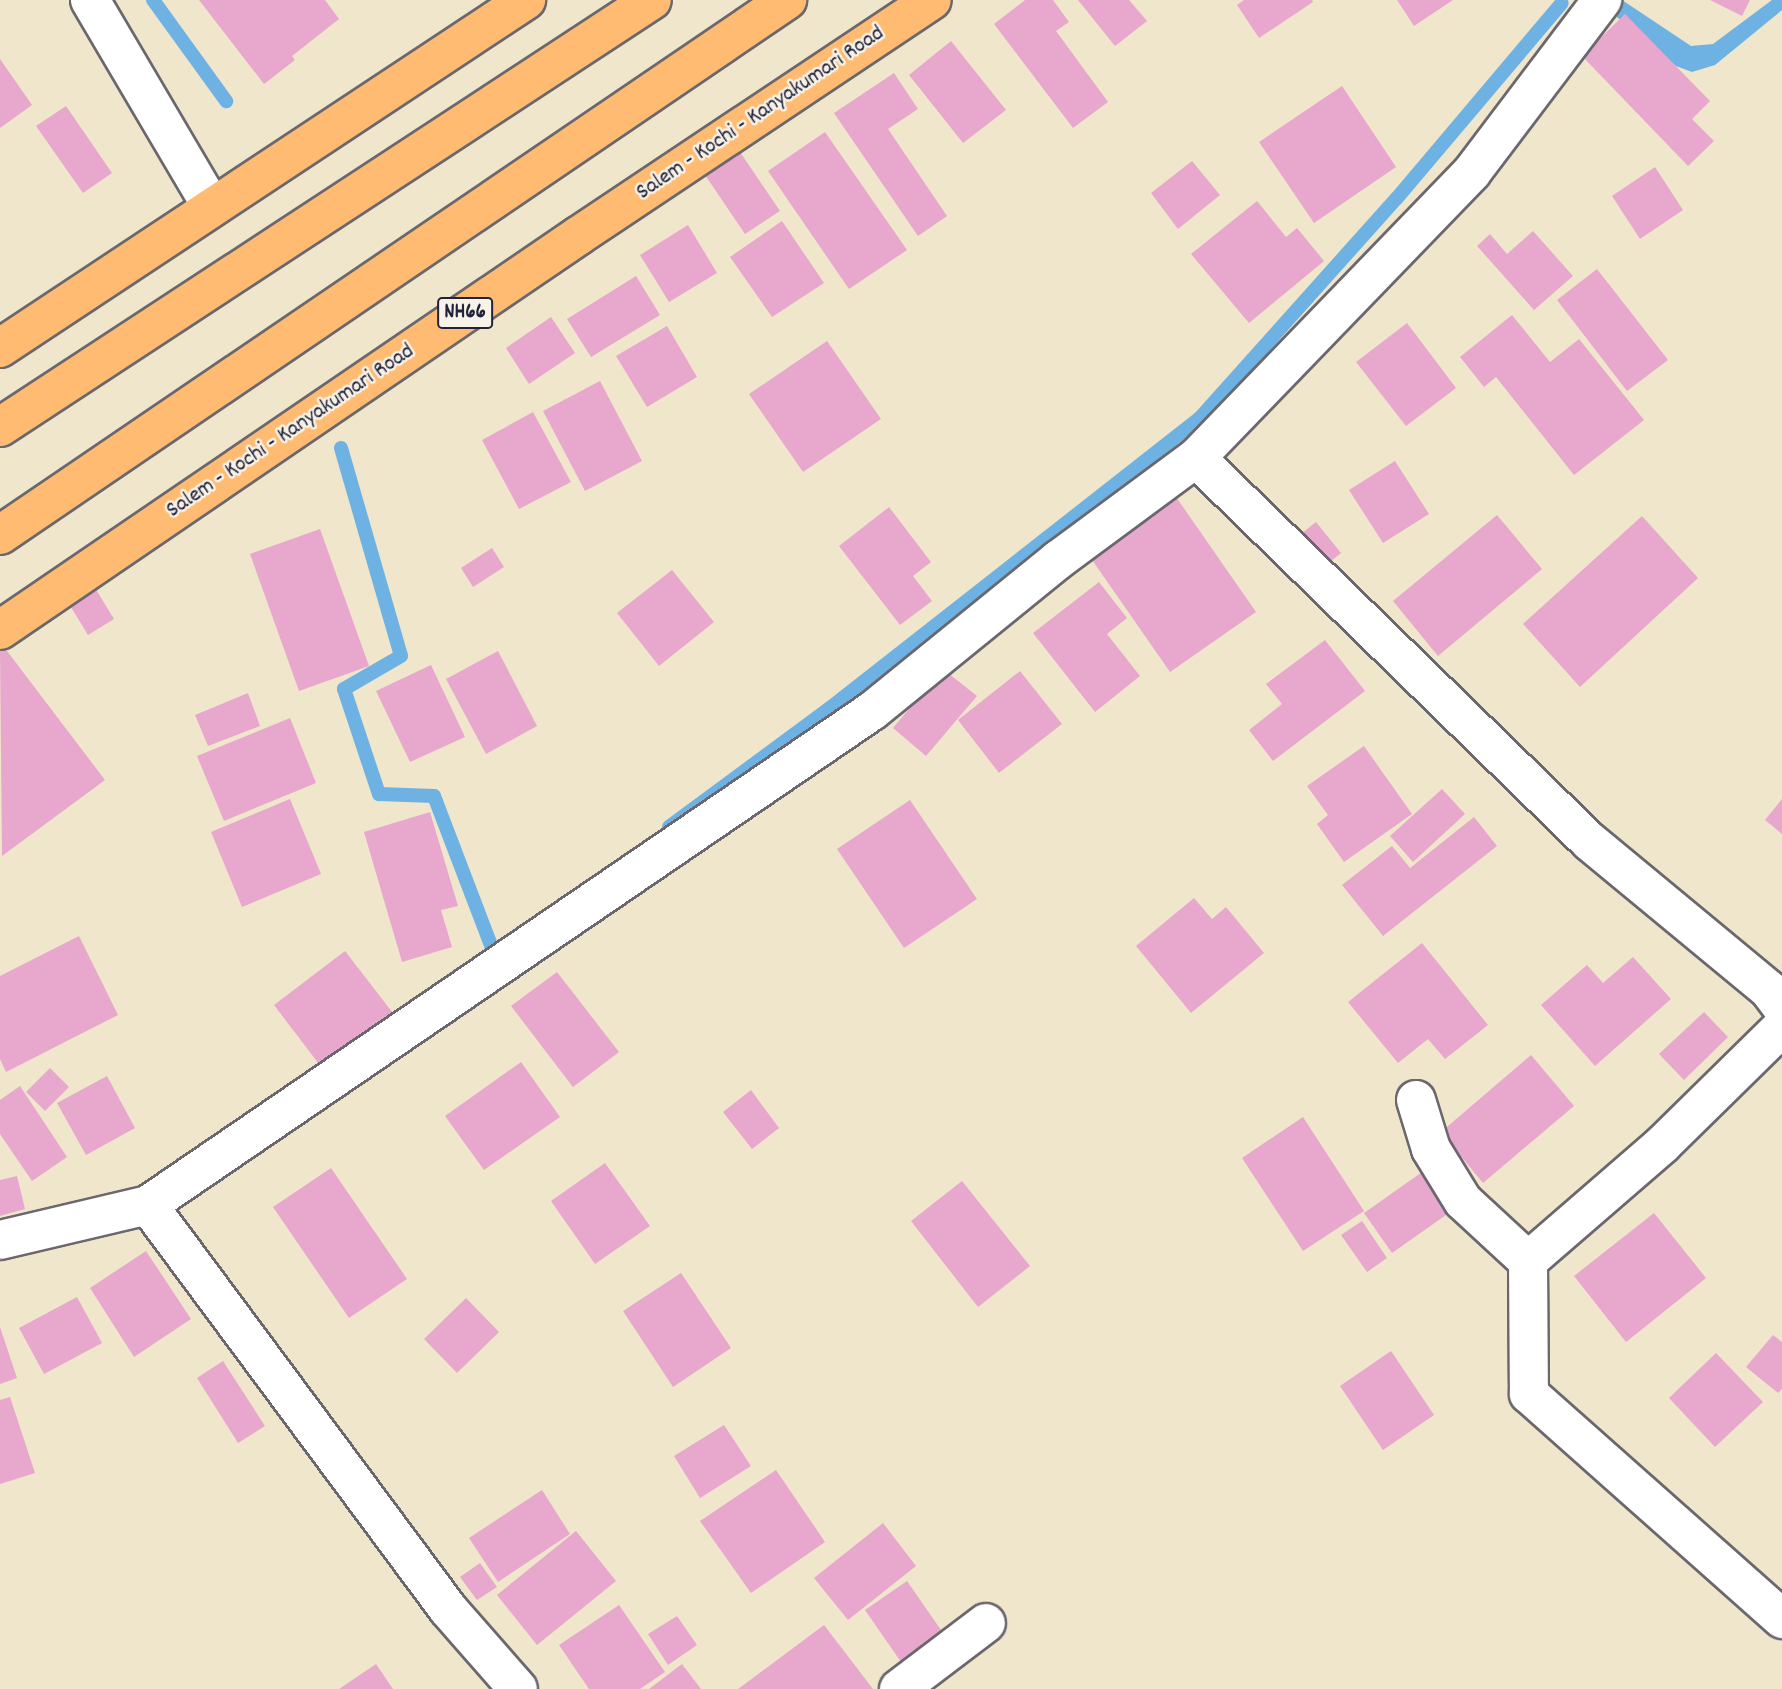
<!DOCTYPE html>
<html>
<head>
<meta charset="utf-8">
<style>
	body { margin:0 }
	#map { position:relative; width:1782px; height:1689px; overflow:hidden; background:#f0e6cc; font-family:Dekko,sans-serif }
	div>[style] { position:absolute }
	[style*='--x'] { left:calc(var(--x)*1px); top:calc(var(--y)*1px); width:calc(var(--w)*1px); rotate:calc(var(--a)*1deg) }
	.water>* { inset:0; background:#6db2e3 }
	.stream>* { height:14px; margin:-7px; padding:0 7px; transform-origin:7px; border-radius:7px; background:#6db2e3 }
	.building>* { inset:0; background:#e8a7cd }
	.roads { filter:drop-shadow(2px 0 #6a676e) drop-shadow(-2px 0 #6a676e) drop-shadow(0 2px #6a676e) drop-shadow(0 -2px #6a676e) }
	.street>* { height:38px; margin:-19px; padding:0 19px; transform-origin:19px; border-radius:19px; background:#fff }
	.highway>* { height:38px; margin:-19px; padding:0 19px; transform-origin:19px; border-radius:19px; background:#ffbb71 }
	span { translate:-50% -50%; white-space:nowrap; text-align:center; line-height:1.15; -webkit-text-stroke:5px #f7f3e8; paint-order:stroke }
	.shield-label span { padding:2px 5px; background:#f7f3e8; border:2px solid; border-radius:5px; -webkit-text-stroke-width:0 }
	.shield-label { font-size:21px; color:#22223b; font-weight:700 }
	.street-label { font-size:23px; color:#22223b }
</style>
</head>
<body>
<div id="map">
	<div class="water">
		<div style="clip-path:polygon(1622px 0,1691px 46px,1713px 44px,1772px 0,1782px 0,1782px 10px,1715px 65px,1692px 72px,1676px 66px,1612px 13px)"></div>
	</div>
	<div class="stream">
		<div style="--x:153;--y:0;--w:125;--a:54.1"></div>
		<div style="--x:341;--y:448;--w:216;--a:73.9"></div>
		<div style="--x:401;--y:656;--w:66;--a:149.9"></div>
		<div style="--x:344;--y:689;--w:111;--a:71.6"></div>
		<div style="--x:379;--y:794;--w:55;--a:2.1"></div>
		<div style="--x:434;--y:796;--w:171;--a:69.1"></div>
		<div style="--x:495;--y:956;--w:11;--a:-41"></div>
		<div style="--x:669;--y:827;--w:200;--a:-36.5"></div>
		<div style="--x:830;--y:708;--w:470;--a:-38.1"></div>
		<div style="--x:1200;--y:418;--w:295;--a:-48.2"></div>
		<div style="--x:1397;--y:198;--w:255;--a:-49.8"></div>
	</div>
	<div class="building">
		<div style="clip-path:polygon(199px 0,325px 0,339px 19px,292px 56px,295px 60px,264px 84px)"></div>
		<div style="clip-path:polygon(1025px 0,1053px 0,1069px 22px,1056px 31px,1108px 102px,1073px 128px,994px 24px)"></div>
		<div style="clip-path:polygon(1078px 0,1129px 0,1147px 21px,1115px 46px)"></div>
		<div style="clip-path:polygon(1244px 0,1312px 0,1313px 2px,1259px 38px,1237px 5px)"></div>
		<div style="clip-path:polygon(1397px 0,1453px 0,1414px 26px)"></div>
		<div style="clip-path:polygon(1710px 0,1750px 0,1742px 16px)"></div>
		<div style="clip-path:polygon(1625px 14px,1710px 101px,1692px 119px,1714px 141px,1688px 166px,1582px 56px)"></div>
		<div style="clip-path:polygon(951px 41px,1006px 110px,963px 143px,909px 75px)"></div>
		<div style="clip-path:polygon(0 59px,32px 105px,0 128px)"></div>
		<div style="clip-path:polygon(894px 73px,918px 109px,888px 129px,947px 216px,918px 236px,834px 113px)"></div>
		<div style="clip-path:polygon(1342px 86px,1396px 167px,1314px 223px,1259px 142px)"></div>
		<div style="clip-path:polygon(66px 106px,112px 173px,83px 193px,36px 126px)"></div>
		<div style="clip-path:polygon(825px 132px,907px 250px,849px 289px,768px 171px)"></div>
		<div style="clip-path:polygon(738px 149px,780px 211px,745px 234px,703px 172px)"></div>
		<div style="clip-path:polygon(1192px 161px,1220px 195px,1178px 229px,1151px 193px)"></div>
		<div style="clip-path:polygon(1655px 167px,1683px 210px,1640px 239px,1612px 196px)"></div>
		<div style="clip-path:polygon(1257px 201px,1286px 237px,1297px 228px,1324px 261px,1249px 323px,1191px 254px)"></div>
		<div style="clip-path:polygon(782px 221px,824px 283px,772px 317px,730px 257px)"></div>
		<div style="clip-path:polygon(688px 225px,717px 273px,669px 302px,640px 255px)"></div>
		<div style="clip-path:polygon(1533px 231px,1573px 276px,1534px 310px,1477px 246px,1490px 234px,1507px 254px)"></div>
		<div style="clip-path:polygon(1597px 269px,1668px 360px,1627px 391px,1557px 300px)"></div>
		<div style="clip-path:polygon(636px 276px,660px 315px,591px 357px,567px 319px)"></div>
		<div style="clip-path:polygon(1512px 315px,1550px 362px,1579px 339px,1644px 420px,1574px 475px,1496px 377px,1484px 387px,1460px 357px)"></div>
		<div style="clip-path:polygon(551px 317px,575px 353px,529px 384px,506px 348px)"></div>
		<div style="clip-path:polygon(1407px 323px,1456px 388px,1406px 426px,1356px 362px)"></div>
		<div style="clip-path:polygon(667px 326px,697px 377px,647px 407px,616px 356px)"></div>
		<div style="clip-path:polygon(827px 341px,881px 419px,803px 472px,749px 394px)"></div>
		<div style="clip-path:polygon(600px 381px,642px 461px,585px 491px,543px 411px)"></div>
		<div style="clip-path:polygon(533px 412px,571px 482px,519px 509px,482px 440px)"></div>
		<div style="clip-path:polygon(1395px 461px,1429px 514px,1383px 543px,1349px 490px)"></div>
		<div style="clip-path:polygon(1174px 494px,1256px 612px,1170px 672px,1088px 554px)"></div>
		<div style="clip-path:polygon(889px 507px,931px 562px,913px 576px,932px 601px,900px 625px,839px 546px)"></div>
		<div style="clip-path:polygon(1497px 515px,1542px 569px,1438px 656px,1393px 601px)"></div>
		<div style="clip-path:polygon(1642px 516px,1698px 578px,1580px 687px,1523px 624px)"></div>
		<div style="clip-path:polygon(1316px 522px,1341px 553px,1317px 572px,1292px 541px)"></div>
		<div style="clip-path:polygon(320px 529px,369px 666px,299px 691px,250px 554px)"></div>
		<div style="clip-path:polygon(492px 548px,504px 567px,473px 587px,461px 568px)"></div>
		<div style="clip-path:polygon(672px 570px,714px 622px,659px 666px,617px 613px)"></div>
		<div style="clip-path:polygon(1099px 582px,1127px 618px,1107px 634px,1140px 676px,1095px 712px,1033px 633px)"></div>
		<div style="clip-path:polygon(95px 588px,114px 619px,88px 635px,69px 604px)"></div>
		<div style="clip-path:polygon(1325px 640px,1365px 691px,1273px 761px,1249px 730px,1282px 704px,1266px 684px)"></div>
		<div style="clip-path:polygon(4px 647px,105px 780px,2px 856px,0 650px)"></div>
		<div style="clip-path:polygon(498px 651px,537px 726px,486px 754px,446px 679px)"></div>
		<div style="clip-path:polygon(431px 665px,465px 737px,410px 762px,376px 691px)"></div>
		<div style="clip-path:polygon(943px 669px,977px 696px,926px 756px,893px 728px)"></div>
		<div style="clip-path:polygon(1020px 671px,1062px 724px,999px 773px,958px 720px)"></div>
		<div style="clip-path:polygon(248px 693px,260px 726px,208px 746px,195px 715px)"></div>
		<div style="clip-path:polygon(290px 718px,316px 783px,224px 821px,197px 756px)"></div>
		<div style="clip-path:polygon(1364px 746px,1412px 814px,1344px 862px,1317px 824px,1328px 815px,1307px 786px)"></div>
		<div style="clip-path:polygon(1442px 789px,1465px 814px,1413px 862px,1390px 836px)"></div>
		<div style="clip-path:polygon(290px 799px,321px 874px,242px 907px,211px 832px)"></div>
		<div style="clip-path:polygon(1782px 799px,1782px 834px,1765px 820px)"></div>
		<div style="clip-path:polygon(910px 800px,977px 899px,904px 948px,837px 849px)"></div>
		<div style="clip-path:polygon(430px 812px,458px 906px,441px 910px,452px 947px,402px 962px,364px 832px)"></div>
		<div style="clip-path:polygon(1474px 817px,1497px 846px,1383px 936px,1342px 885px,1392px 846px,1410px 868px)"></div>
		<div style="clip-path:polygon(1194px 898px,1212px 919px,1226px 907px,1264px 953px,1191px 1013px,1136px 946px)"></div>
		<div style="clip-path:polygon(79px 936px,118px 1015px,6px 1072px,0 1059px,0 976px)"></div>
		<div style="clip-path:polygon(1422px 943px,1488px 1025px,1445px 1059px,1428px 1039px,1398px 1063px,1348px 1002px)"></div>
		<div style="clip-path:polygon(345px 951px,396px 1017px,325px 1072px,274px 1005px)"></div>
		<div style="clip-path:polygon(1633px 957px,1671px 999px,1595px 1066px,1541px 1005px,1587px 965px,1603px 983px)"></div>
		<div style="clip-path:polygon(557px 972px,619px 1052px,573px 1087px,511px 1006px)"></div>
		<div style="clip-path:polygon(1704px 1012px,1728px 1037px,1684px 1080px,1659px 1054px)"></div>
		<div style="clip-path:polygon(1531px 1055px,1574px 1106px,1483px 1183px,1441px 1132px)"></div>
		<div style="clip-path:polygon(521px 1062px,560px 1117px,484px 1170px,445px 1116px)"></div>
		<div style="clip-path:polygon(50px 1068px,69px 1087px,45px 1111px,26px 1092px)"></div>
		<div style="clip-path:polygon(107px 1076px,135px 1128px,86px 1155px,57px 1103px)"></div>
		<div style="clip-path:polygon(20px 1086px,67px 1157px,32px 1181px,0 1134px,0 1100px)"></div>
		<div style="clip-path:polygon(751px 1090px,779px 1128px,752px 1149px,723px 1112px)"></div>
		<div style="clip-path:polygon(1303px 1117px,1364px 1211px,1303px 1251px,1242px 1158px)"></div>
		<div style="clip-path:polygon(605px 1163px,650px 1226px,595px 1264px,551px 1201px)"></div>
		<div style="clip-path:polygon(1435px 1163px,1463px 1203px,1392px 1253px,1364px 1213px)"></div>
		<div style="clip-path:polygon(331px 1168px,407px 1279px,349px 1318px,273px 1207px)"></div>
		<div style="clip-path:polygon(17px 1176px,25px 1209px,0 1216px,0 1180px)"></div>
		<div style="clip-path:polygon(962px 1181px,1030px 1266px,978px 1307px,911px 1221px)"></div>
		<div style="clip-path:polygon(1654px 1213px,1706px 1278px,1626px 1342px,1574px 1276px)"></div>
		<div style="clip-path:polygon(1362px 1221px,1387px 1258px,1367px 1272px,1341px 1235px)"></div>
		<div style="clip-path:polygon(146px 1251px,191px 1319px,134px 1357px,90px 1288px)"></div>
		<div style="clip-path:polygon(681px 1273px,731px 1348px,673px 1387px,623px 1311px)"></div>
		<div style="clip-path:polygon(77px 1297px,102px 1343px,44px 1374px,19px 1328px)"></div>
		<div style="clip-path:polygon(466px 1298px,499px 1332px,457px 1373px,424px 1339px)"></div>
		<div style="clip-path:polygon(0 1327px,17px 1378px,0 1384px)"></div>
		<div style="clip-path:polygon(1773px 1335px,1782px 1342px,1782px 1389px,1778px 1393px,1746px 1367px)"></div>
		<div style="clip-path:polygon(1391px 1351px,1434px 1415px,1383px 1450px,1340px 1386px)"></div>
		<div style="clip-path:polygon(1716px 1353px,1763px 1402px,1715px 1447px,1669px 1398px)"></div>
		<div style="clip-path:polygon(223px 1361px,265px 1426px,238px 1443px,197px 1378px)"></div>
		<div style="clip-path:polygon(10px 1397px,35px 1473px,0 1484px,0 1400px)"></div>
		<div style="clip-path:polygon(724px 1425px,751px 1466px,700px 1498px,674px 1456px)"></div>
		<div style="clip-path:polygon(776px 1470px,825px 1542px,751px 1593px,700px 1521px)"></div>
		<div style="clip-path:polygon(542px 1490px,570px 1534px,498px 1582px,469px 1538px)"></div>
		<div style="clip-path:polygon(883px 1523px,916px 1566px,848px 1620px,814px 1578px)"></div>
		<div style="clip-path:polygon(576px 1531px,616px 1581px,537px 1645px,497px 1595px)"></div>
		<div style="clip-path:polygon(480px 1563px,497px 1587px,477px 1600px,460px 1577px)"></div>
		<div style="clip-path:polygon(907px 1581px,950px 1643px,908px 1672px,865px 1610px)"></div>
		<div style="clip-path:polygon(619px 1605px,665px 1672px,640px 1689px,589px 1689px,559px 1645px)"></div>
		<div style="clip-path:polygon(677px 1616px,697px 1645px,668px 1665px,648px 1634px)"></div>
		<div style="clip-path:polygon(824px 1625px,873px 1689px,738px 1689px)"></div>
		<div style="clip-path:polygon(376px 1664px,393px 1689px,339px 1689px)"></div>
		<div style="clip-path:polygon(682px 1664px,701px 1689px,649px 1689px)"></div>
	</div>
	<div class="roads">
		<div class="street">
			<div style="--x:90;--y:0;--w:240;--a:59.5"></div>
			<div style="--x:1196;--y:458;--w:549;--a:44.26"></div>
			<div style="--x:1589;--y:841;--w:234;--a:39.6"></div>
			<div style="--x:1769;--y:990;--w:21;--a:53"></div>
			<div style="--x:1416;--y:1100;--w:51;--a:73"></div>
			<div style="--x:1431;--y:1149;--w:61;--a:58.4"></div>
			<div style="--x:1463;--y:1201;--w:88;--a:42.7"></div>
			<div style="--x:1528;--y:1261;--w:179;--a:-40.9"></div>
			<div style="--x:1663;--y:1144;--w:167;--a:-44.5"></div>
			<div style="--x:148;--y:1205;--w:503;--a:53.4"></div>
			<div style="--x:448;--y:1609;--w:106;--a:48.8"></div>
			<div style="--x:0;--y:1240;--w:152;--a:-13.3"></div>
			<div style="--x:148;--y:1205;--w:876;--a:-34.31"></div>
			<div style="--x:872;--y:711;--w:240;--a:-39.1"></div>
			<div style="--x:1058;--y:560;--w:172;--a:-36.5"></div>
			<div style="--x:1196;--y:458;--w:397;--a:-46"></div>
			<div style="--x:1472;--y:172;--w:216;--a:-52.9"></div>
			<div style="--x:1528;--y:1261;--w:133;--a:89.6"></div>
			<div style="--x:1529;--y:1394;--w:339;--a:41.6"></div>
			<div style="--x:899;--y:1689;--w:109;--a:-37.2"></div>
		</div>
		<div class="highway">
			<div style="--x:0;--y:348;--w:631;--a:-33.49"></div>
			<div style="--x:0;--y:427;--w:779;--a:-33.22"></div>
			<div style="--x:0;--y:535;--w:952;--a:-34.21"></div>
			<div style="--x:0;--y:630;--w:700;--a:-34.28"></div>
			<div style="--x:578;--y:236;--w:425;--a:-33.7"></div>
		</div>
	</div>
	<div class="shield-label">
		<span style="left:465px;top:313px">NH66</span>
	</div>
	<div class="street-label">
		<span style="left:761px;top:114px;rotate:-34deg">Salem - Kochi - Kanyakumari Road</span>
		<span style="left:291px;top:432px;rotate:-34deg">Salem - Kochi - Kanyakumari Road</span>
	</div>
</div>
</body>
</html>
